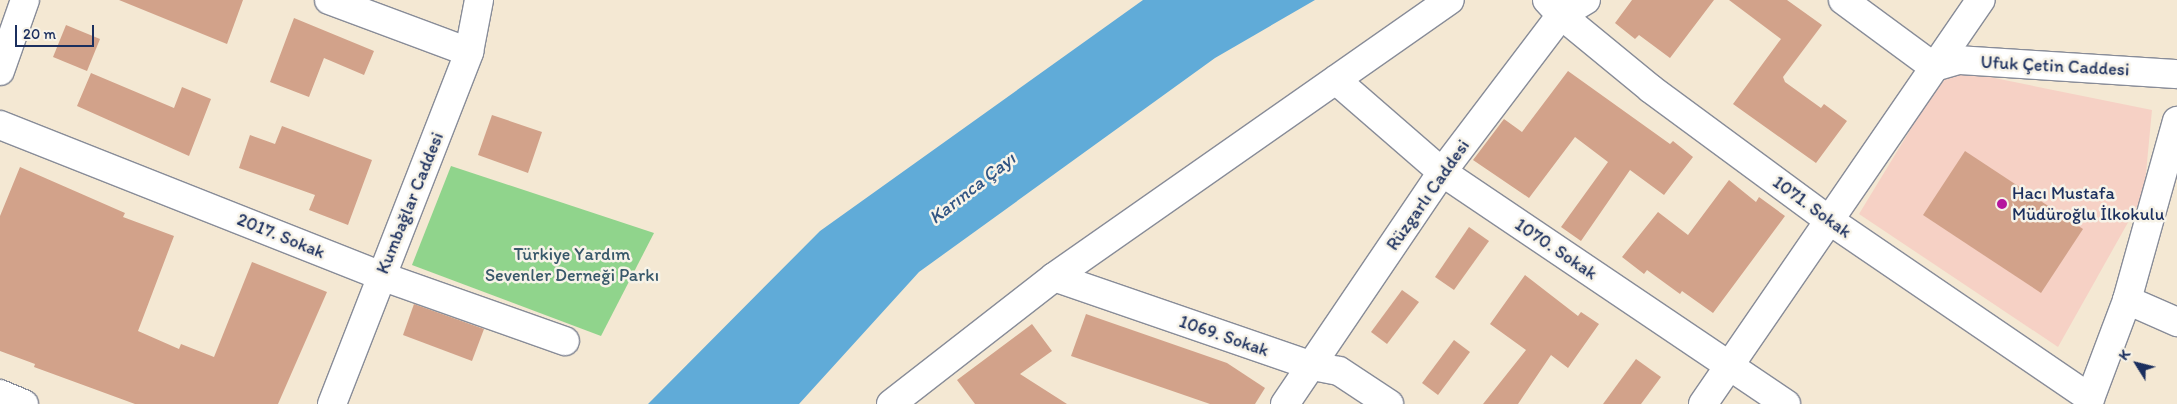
<!DOCTYPE html>
<html>
<head>
<meta charset="utf-8">
<style>
	body { margin:0 }
	#map { position:relative; width:2177px; height:404px; overflow:hidden; background:#f4e8d3; font-family:Itim,sans-serif }
	div>[style] { position:absolute }
	[style*='--x'] { left:calc(var(--x)*1px); top:calc(var(--y)*1px); width:calc(var(--w)*1px); rotate:calc(var(--a)*1deg) }
	.built>* { inset:0; background:#f6d1c5 }
	.green>* { inset:0; background:#90d48c }
	.water>* { inset:0; background:#60abd8 }
	.building>* { inset:0; background:#d2a28a }
	.roads { filter:drop-shadow(1px 0 #888c98) drop-shadow(-1px 0 #888c98) drop-shadow(0 1px #888c98) drop-shadow(0 -1px #888c98) }
	.street>* { height:28px; margin:-14px; padding:0 14px; transform-origin:14px; border-radius:14px; background:#fff }
	.secondary>* { height:28px; margin:-14px; padding:0 14px; transform-origin:14px; border-radius:14px; background:#fff }
	.dots>* { width:14px; height:14px; translate:-50% -50%; box-sizing:border-box; border:2px solid #f7f3e8; border-radius:50% }
	span { translate:-50% -50%; white-space:nowrap; text-align:center; line-height:1.15; -webkit-text-stroke:5px #f7f3e8; paint-order:stroke }
	.street-label { font-size:18px; color:#1b2f5e }
	.poi-label { font-size:18px; color:#1b2f5e }
	.left { translate:0 -50%; text-align:left }
	.park-label { font-size:18px; color:#38586a }
	.water-label { font-size:19px; color:#305483; font-style:italic }
	.north { position:absolute; left:2112px; top:339px; width:50px; height:50px; -webkit-text-stroke:4px #f7f3e8; paint-order:stroke; rotate:306deg; font-size:14px; font-weight:700; line-height:20px; text-align:center; color:#1b2f5e }
	.north::after { content:''; display:block; margin:auto; width:18px; height:22px; background:#1b2f5e; clip-path:polygon(50% 0,100% 100%,50% 72%,0 100%) }
	.scale { position:absolute; left:15px; top:25px; width:79px; height:22px; box-sizing:border-box; border:2px solid #1b2f5e; border-top:0; padding-left:6px; font-size:15px; line-height:18px; white-space:nowrap; color:#1b2f5e; -webkit-text-stroke:4px #f7f3e8; paint-order:stroke }
</style>
</head>
<body>
<div id="map">
	<div class="built">
		<div style="clip-path:polygon(1955px 70px,2152px 110px,2144px 194px,2058px 347px,1859px 214px,1935px 89px)"></div>
	</div>
	<div class="green">
		<div style="clip-path:polygon(451px 166px,654px 233px,601px 336px,412px 265px)"></div>
	</div>
	<div class="water">
		<div style="clip-path:polygon(1143px 0,1315px 0,1215px 58px,919px 272px,799px 404px,648px 404px,820px 231px)"></div>
	</div>
	<div class="building">
		<div style="clip-path:polygon(119px 0,243px 0,227px 44px)"></div>
		<div style="clip-path:polygon(1632px 0,1714px 0,1670px 58px,1639px 35px,1635px 39px,1615px 23px)"></div>
		<div style="clip-path:polygon(1729px 0,1787px 0,1822px 25px,1783px 77px,1785px 82px,1821px 108px,1824px 104px,1847px 121px,1816px 163px,1733px 104px,1781px 39px)"></div>
		<div style="clip-path:polygon(294px 18px,374px 51px,364px 75px,324px 58px,309px 97px,270px 82px)"></div>
		<div style="clip-path:polygon(66px 25px,100px 39px,87px 71px,53px 57px)"></div>
		<div style="clip-path:polygon(1568px 71px,1670px 144px,1673px 141px,1693px 157px,1664px 195px,1630px 170px,1581px 241px,1561px 227px,1608px 162px,1575px 137px,1529px 198px,1473px 160px,1504px 119px,1522px 132px)"></div>
		<div style="clip-path:polygon(91px 73px,174px 108px,182px 87px,211px 99px,189px 156px,77px 106px)"></div>
		<div style="clip-path:polygon(492px 115px,542px 132px,528px 173px,478px 155px)"></div>
		<div style="clip-path:polygon(282px 126px,372px 160px,348px 225px,309px 210px,315px 195px,239px 168px,250px 135px,275px 144px)"></div>
		<div style="clip-path:polygon(1965px 151px,2083px 229px,2041px 293px,1923px 215px)"></div>
		<div style="clip-path:polygon(20px 167px,125px 213px,123px 217px,174px 236px,138px 331px,179px 349px,181px 344px,214px 357px,252px 262px,327px 292px,278px 404px,135px 404px,34px 367px,35px 364px,0 351px,0 216px)"></div>
		<div style="clip-path:polygon(1729px 180px,1756px 202px,1759px 197px,1785px 216px,1713px 313px,1682px 291px,1680px 294px,1647px 270px,1644px 274px,1622px 257px,1658px 212px,1688px 235px)"></div>
		<div style="clip-path:polygon(1469px 227px,1489px 241px,1454px 290px,1435px 277px)"></div>
		<div style="clip-path:polygon(1525px 275px,1578px 316px,1581px 312px,1599px 324px,1568px 368px,1551px 355px,1518px 404px,1483px 404px,1526px 350px,1490px 324px)"></div>
		<div style="clip-path:polygon(1402px 290px,1419px 302px,1387px 344px,1371px 332px)"></div>
		<div style="clip-path:polygon(414px 304px,484px 329px,472px 361px,403px 335px)"></div>
		<div style="clip-path:polygon(1086px 314px,1227px 363px,1265px 388px,1255px 404px,1210px 404px,1071px 356px)"></div>
		<div style="clip-path:polygon(1032px 324px,1052px 351px,1020px 374px,1067px 404px,975px 404px,957px 380px)"></div>
		<div style="clip-path:polygon(1454px 340px,1470px 352px,1438px 395px,1422px 383px)"></div>
		<div style="clip-path:polygon(1636px 359px,1661px 377px,1641px 404px,1603px 404px)"></div>
	</div>
	<div class="roads">
		<div class="street">
			<div style="--x:329;--y:0;--w:149;--a:20.4"></div>
			<div style="--x:1547;--y:0;--w:21;--a:47"></div>
			<div style="--x:1561;--y:15;--w:117;--a:39.4"></div>
			<div style="--x:1651;--y:89;--w:221;--a:36.4"></div>
			<div style="--x:1829;--y:220;--w:316;--a:34.3"></div>
			<div style="--x:1843;--y:0;--w:113;--a:36.4"></div>
			<div style="--x:0;--y:71;--w:75;--a:-70.6"></div>
			<div style="--x:1336;--y:80;--w:140;--a:41"></div>
			<div style="--x:1442;--y:172;--w:415;--a:34"></div>
			<div style="--x:0;--y:125;--w:410;--a:21.6"></div>
			<div style="--x:381;--y:276;--w:195;--a:19.5"></div>
			<div style="--x:1054;--y:277;--w:274;--a:19"></div>
			<div style="--x:1313;--y:366;--w:26;--a:11"></div>
			<div style="--x:1339;--y:371;--w:60;--a:33.4"></div>
			<div style="--x:2127;--y:300;--w:55;--a:23.7"></div>
			<div style="--x:0;--y:394;--w:26;--a:23"></div>
			<div style="--x:891;--y:404;--w:207;--a:-37.9"></div>
			<div style="--x:1054;--y:277;--w:483;--a:-35"></div>
			<div style="--x:1285;--y:404;--w:280;--a:-55.9"></div>
			<div style="--x:1442;--y:172;--w:197;--a:-52.8"></div>
			<div style="--x:1561;--y:15;--w:29;--a:-31"></div>
			<div style="--x:1703;--y:404;--w:490;--a:-55.5"></div>
			<div style="--x:2088;--y:404;--w:111;--a:-69.4"></div>
			<div style="--x:2127;--y:300;--w:186;--a:-74.4"></div>
		</div>
		<div class="secondary">
			<div style="--x:1934;--y:67;--w:26;--a:-16"></div>
			<div style="--x:1959;--y:60;--w:218;--a:3.7"></div>
			<div style="--x:332;--y:404;--w:378;--a:-68.7"></div>
			<div style="--x:469;--y:52;--w:53;--a:-79.1"></div>
		</div>
	</div>
	<div class="dots">
		<div style="left:2002px;top:204px;background:#b5179e"></div>
	</div>
	<div class="street-label">
		<span style="left:2055px;top:66px;rotate:3deg">Ufuk Çetin Caddesi</span>
		<span style="left:1428px;top:195px;rotate:-55deg">Rüzgarlı Caddesi</span>
		<span style="left:410px;top:203px;rotate:-68deg">Kumbağlar Caddesi</span>
		<span style="left:1812px;top:207px;rotate:36deg">1071. Sokak</span>
		<span style="left:281px;top:236px;rotate:22deg">2017. Sokak</span>
		<span style="left:1556px;top:249px;rotate:34deg">1070. Sokak</span>
		<span style="left:1224px;top:336px;rotate:19deg">1069. Sokak</span>
	</div>
	<div class="poi-label">
		<span class="left" style="left:2012px;top:204px">Hacı Mustafa<br>Müdüroğlu İlkokulu</span>
	</div>
	<div class="park-label">
		<span style="left:572px;top:265px">Türkiye Yardım<br>Sevenler Derneği Parkı</span>
	</div>
	<div class="water-label">
		<span style="left:972px;top:188px;rotate:-38deg">Karınca Çayı</span>
	</div>
	<div class="north">K</div>
	<div class="scale">20 m</div>
</div>
</body>
</html>
